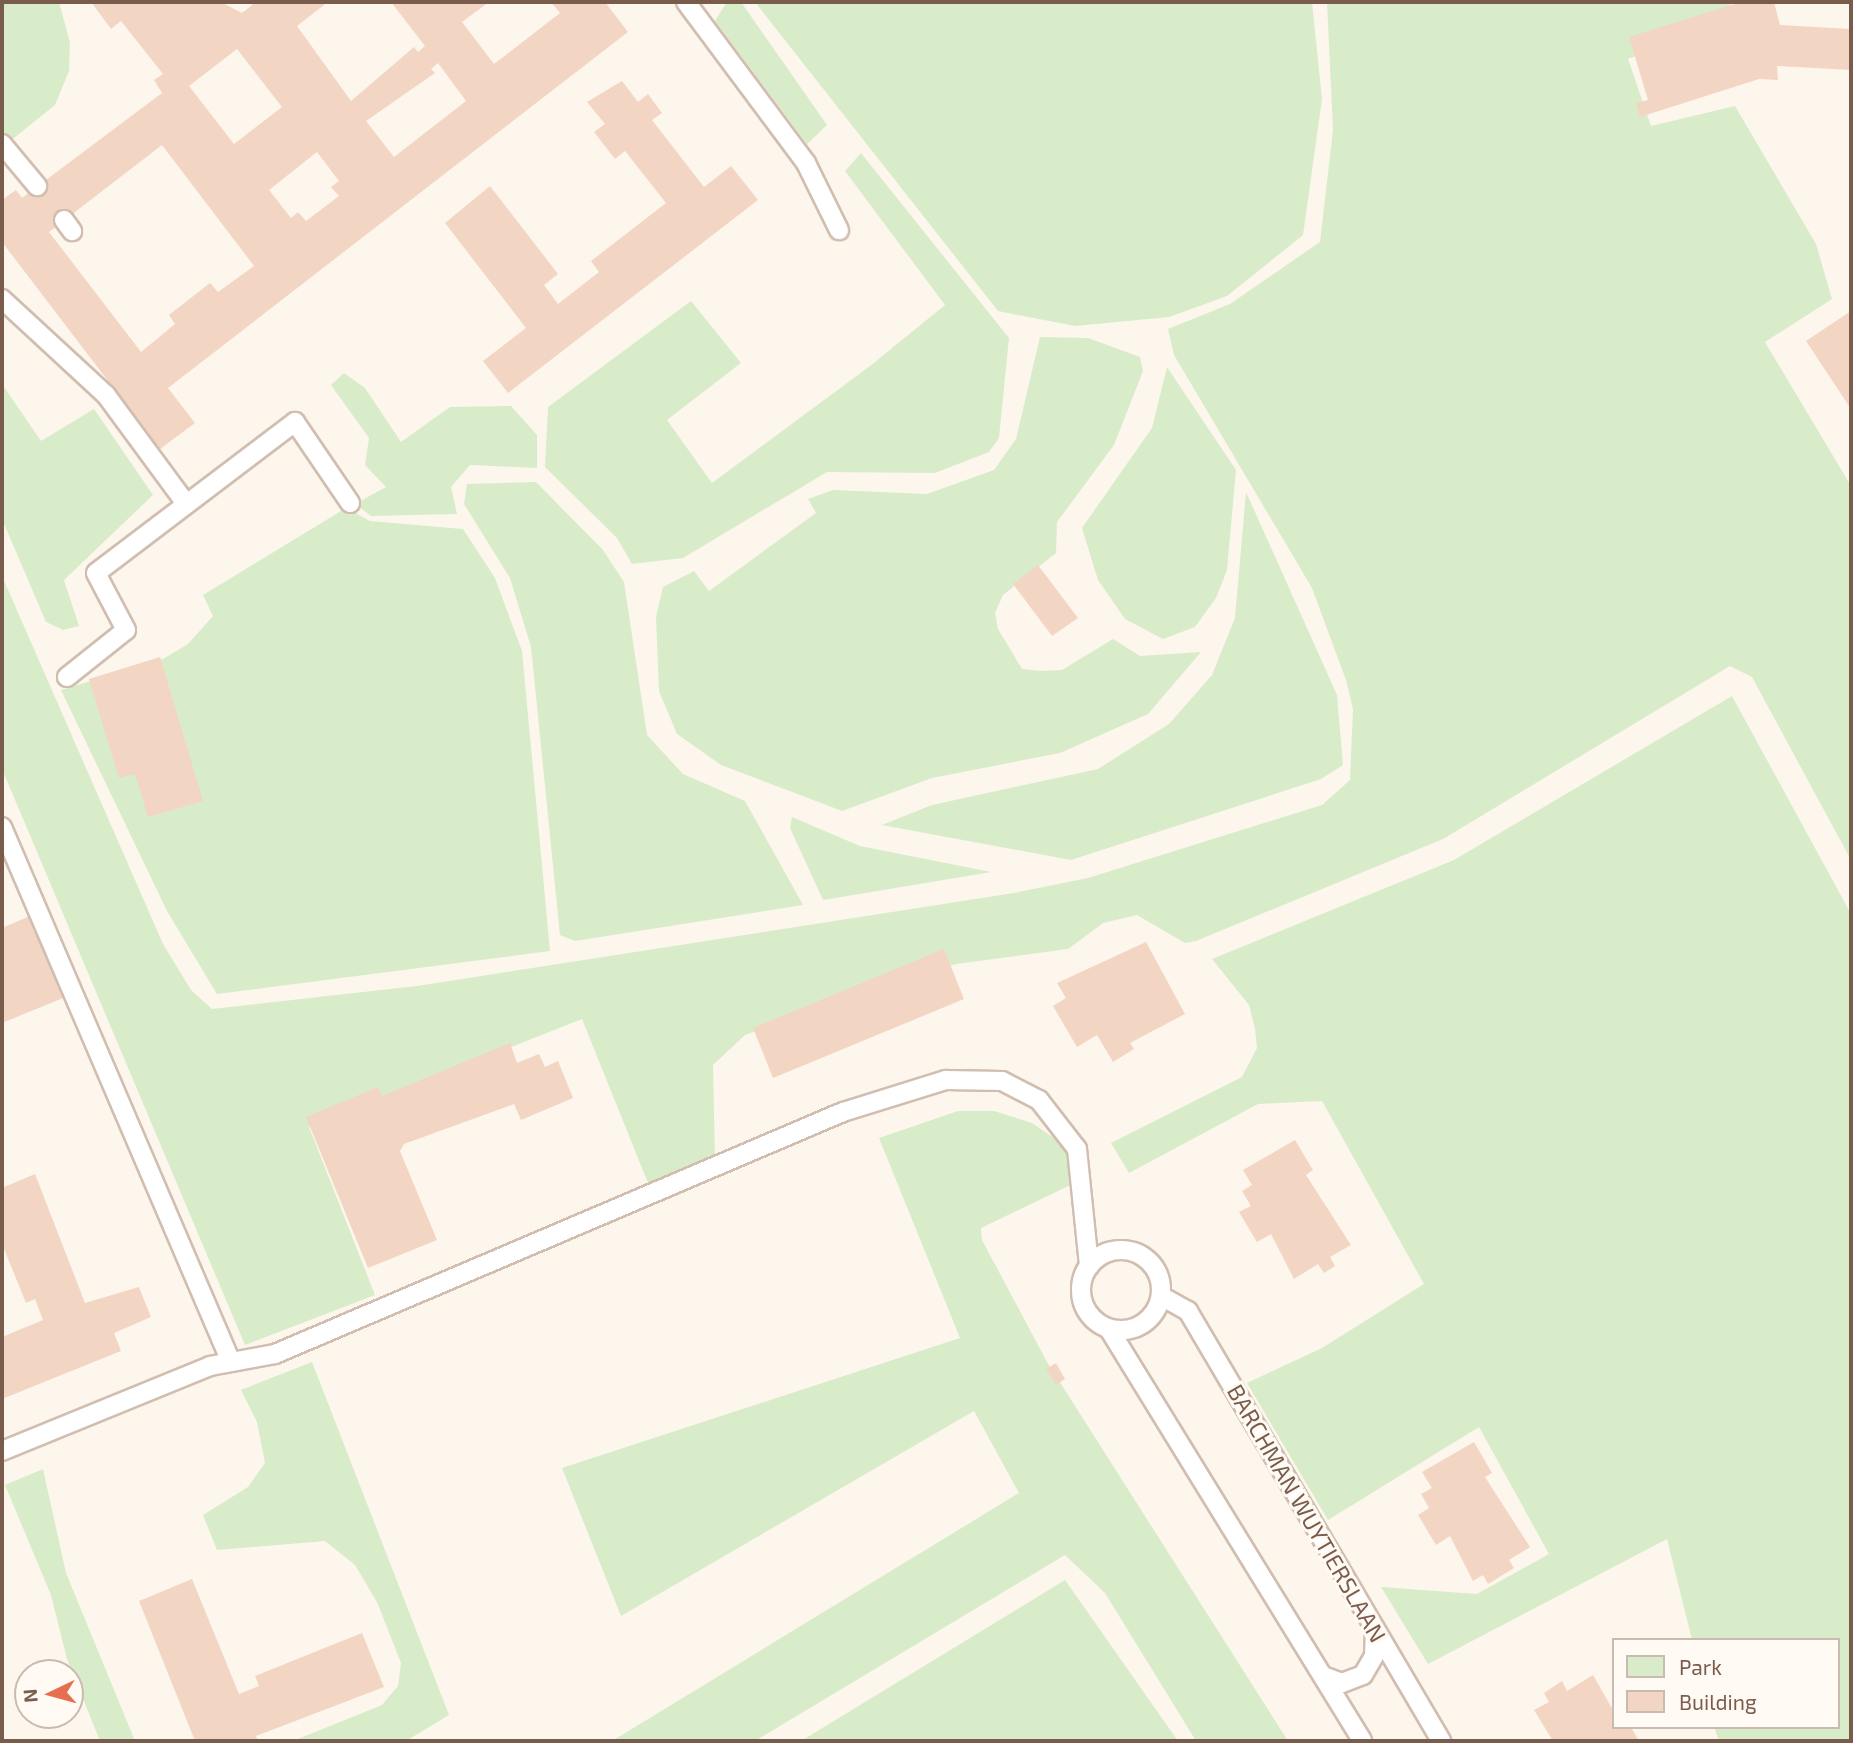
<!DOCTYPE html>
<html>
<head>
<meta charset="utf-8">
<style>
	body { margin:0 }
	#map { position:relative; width:1853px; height:1743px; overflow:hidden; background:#fdf6ec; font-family:"Exo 2",sans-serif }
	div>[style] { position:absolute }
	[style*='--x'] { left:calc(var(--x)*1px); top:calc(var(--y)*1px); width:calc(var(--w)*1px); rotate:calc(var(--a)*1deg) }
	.green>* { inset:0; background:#d8ecc9 }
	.building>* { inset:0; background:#f3d5c3 }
	.roads { filter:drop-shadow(2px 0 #d1beb0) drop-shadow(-2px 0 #d1beb0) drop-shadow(0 2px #d1beb0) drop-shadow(0 -2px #d1beb0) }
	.service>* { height:18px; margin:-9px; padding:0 9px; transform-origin:9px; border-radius:9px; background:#fff }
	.service>.ring { margin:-9px; padding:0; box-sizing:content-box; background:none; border:18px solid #fff; border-radius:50% }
	span { translate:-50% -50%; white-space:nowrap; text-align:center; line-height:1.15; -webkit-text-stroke:6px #fffaf3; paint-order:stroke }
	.street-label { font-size:23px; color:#7a5c4d }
	.frame { position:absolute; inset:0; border:4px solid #7a5c4d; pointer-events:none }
	.legend { position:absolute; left:1612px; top:1638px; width:228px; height:91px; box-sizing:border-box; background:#fffaf3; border:2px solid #cabbb1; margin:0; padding:9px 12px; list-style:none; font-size:21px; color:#7a5c4d }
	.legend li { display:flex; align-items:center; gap:14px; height:35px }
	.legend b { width:35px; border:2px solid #cabbb1 }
	.north { position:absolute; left:14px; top:1659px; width:70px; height:70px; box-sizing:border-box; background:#fffaf3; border:2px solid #cabbb1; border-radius:50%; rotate:265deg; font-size:19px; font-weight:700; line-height:28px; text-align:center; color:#7a5c4d }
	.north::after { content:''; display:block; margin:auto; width:24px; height:32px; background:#e76f51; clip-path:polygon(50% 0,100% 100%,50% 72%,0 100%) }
</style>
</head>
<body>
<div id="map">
	<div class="green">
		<div style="clip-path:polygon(2px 2px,59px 2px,70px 43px,69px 71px,55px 105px,9px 142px,2px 134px)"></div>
		<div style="clip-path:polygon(727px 2px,741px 2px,827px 125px,807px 144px,715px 21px)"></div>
		<div style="clip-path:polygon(755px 2px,1312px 2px,1322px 99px,1303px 235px,1227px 296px,1169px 317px,1075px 326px,998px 311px)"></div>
		<div style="clip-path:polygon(1327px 2px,1729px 2px,1735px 19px,1628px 59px,1651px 126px,1735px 106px,1816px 244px,1832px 299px,1765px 342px,1851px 486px,1851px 860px,1752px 677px,1730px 666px,1443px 839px,1196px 941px,1185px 943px,1137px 915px,1103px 923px,1068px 949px,956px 964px,745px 1035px,713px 1065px,715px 1162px,650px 1188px,582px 1019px,309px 1127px,375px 1295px,245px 1345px,2px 769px,2px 576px,163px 944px,191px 990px,212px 1009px,417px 986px,1014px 893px,1088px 878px,1322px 805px,1350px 780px,1353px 709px,1346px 680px,1312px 588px,1174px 355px,1168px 329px,1230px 304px,1320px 242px,1333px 130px)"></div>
		<div style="clip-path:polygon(861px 153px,1009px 338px,999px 438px,989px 452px,935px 473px,827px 472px,683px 558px,632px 564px,617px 538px,545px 467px,548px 407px,691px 301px,741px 363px,667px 420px,712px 483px,870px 366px,945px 305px,845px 171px)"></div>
		<div style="clip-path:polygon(1040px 337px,1088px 338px,1140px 357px,1143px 371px,1114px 445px,1057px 522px,1056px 553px,1003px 595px,995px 613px,998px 629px,1022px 669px,1040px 671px,1062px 670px,1113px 639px,1140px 656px,1201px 652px,1148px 714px,1060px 753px,932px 778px,842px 811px,721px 765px,677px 734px,659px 691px,656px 617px,663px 587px,694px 571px,709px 591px,816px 513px,808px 499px,833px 490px,927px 494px,994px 470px,1016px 439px)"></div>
		<div style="clip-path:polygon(1167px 367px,1236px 470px,1227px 570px,1216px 598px,1195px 627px,1163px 639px,1125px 619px,1098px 580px,1082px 528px,1152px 428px)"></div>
		<div style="clip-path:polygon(344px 373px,365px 388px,401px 442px,450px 407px,511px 406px,537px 435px,537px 468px,470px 465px,451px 487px,457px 514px,371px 516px,355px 504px,386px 487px,365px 465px,369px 438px,331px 385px)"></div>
		<div style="clip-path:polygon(2px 384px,41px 441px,94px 409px,153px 495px,64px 580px,79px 626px,63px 630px,46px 622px,2px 519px)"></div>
		<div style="clip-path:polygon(536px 482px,603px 550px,624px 582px,647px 735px,683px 774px,745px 801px,803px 905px,575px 941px,560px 935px,531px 647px,510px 578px,464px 504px,467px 484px)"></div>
		<div style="clip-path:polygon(1246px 492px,1337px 695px,1343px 765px,1321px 779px,1071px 860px,882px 825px,932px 805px,1098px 769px,1169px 724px,1212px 675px,1235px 618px)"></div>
		<div style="clip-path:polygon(346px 508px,370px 521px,463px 529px,495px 578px,522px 651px,550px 951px,217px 994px,167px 911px,61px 690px,163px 659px,188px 644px,213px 616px,203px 595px)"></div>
		<div style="clip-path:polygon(1732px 696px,1851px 914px,1851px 1741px,1719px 1741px,1714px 1727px,1837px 1727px,1837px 1640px,1692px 1640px,1667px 1539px,1428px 1664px,1381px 1587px,1477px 1594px,1549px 1554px,1479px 1427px,1328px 1520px,1247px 1383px,1322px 1348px,1424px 1284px,1322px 1101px,1258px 1104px,1129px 1173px,1111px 1143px,1242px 1077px,1257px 1048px,1255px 1029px,1249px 1005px,1212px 959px,1454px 860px)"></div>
		<div style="clip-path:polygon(792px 817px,860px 846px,991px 872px,823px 900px,790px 828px)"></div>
		<div style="clip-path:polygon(958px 1111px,994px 1111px,1032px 1123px,1064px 1145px,1087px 1177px,981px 1228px,982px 1240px,1047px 1362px,1288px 1741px,1196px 1741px,1105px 1593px,1065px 1555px,755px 1741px,612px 1741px,1019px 1493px,974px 1411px,621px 1616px,562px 1468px,960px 1338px,879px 1138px)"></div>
		<div style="clip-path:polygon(312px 1362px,449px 1715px,406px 1741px,293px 1741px,382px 1705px,398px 1686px,401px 1663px,377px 1602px,355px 1565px,325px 1541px,217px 1550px,203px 1515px,248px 1487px,265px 1463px,257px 1422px,241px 1390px)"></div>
		<div style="clip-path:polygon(43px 1469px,66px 1573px,135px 1741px,100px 1741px,67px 1659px,51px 1595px,5px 1485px)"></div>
		<div style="clip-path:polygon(1065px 1580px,1178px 1741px,801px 1741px)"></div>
	</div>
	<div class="building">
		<div style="clip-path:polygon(evenodd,91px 2px,221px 2px,242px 13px,256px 2px,328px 2px,297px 26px,351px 101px,414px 47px,418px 52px,425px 46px,391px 2px,489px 2px,462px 22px,494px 64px,560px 13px,551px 2px,605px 2px,628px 32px,168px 388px,195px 423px,160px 449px,2px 242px,2px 200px,16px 190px,22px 198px,162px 93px,154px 80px,163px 74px,121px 21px,111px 29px,91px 2px,237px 49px,282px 107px,234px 144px,189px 86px,237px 49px,91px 2px,438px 63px,466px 101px,394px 157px,366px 121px,435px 73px,431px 69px,438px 63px,91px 2px,162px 145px,254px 266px,218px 292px,210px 283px,169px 315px,175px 324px,141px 352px,49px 232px,162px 145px,91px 2px,317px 152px,339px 181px,331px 187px,339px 196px,306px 221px,298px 212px,291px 218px,269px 190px,317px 152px)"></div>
		<div style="clip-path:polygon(1741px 2px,1774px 2px,1780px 25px,1851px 29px,1851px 70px,1777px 66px,1778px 80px,1759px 79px,1640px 117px,1636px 103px,1648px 100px,1629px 37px)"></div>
		<div style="clip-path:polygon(622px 81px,638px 102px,648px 94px,662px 113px,652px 120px,704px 187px,731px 166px,758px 200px,508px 393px,483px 361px,526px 328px,445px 223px,490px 186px,558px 274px,544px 285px,558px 304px,599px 272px,591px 261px,666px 203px,625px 151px,615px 159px,594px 132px,605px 124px,587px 102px)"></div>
		<div style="clip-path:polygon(1851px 311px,1851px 409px,1806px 341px)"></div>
		<div style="clip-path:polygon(1038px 565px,1078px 618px,1052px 636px,1013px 584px)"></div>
		<div style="clip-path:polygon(160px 657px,203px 801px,148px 817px,135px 774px,119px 778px,89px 679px)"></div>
		<div style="clip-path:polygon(30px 916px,63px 998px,2px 1023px,2px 928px)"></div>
		<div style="clip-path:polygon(1146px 942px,1185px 1014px,1130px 1043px,1134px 1049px,1113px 1062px,1097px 1035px,1077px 1047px,1053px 1006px,1066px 998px,1057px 983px)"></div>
		<div style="clip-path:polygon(944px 949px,964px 999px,773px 1078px,753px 1028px)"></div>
		<div style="clip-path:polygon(510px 1043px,517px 1063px,539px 1054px,545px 1067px,558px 1061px,573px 1098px,521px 1120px,514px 1104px,404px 1144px,400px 1151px,437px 1240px,368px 1268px,306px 1117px,378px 1087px,382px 1096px)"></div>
		<div style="clip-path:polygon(1295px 1140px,1313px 1170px,1306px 1175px,1351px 1245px,1330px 1257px,1335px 1266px,1324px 1273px,1318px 1264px,1294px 1279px,1271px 1234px,1257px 1242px,1239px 1212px,1251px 1206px,1242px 1191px,1252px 1185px,1243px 1170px)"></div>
		<div style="clip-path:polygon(35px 1174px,85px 1303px,139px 1287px,151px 1317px,114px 1333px,121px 1351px,2px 1399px,2px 1337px,43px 1320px,35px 1299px,26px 1303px,2px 1244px,2px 1188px)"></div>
		<div style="clip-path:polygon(1056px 1363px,1065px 1379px,1056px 1385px,1046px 1369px)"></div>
		<div style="clip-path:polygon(1474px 1442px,1492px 1473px,1485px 1477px,1530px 1547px,1509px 1560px,1514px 1568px,1488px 1584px,1483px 1575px,1473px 1581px,1450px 1536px,1436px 1545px,1418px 1515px,1429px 1508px,1421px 1494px,1432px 1488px,1422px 1472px)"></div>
		<div style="clip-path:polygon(192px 1579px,239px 1694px,259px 1686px,255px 1676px,362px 1633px,384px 1687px,256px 1736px,258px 1741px,195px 1741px,139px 1601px)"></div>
		<div style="clip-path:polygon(1593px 1675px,1613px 1710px,1613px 1727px,1631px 1727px,1639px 1741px,1553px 1741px,1534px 1710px,1549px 1702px,1544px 1693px,1562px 1681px,1567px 1691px)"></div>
	</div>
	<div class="roads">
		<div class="service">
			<div style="--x:686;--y:2;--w:201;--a:53.3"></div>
			<div style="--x:806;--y:163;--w:75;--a:63.8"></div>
			<div style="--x:2;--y:144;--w:55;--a:50.2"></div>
			<div style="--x:64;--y:220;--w:14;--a:54"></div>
			<div style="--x:2;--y:299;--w:142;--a:42.7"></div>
			<div style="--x:106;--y:395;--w:133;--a:53.6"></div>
			<div style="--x:67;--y:677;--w:75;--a:-38.5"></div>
			<div style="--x:126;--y:630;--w:64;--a:-117.8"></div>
			<div style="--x:96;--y:573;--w:250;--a:-37.2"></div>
			<div style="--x:295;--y:422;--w:98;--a:55.8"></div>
			<div style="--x:2;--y:827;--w:582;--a:66.83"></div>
			<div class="ring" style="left:1081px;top:1250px;width:62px;height:62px"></div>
			<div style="--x:1161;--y:1296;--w:31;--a:29"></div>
			<div style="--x:1188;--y:1311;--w:499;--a:59.5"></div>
			<div style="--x:1109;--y:1329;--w:483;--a:58.4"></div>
			<div style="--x:2;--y:1451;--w:225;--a:-22.2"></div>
			<div style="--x:210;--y:1366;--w:66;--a:-10.5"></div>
			<div style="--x:275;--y:1354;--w:617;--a:-23.08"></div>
			<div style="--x:843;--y:1112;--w:108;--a:-17.3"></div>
			<div style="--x:946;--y:1080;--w:56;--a:1"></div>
			<div style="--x:1002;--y:1081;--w:42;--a:27.2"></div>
			<div style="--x:1039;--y:1100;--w:62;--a:52.2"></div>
			<div style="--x:1077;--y:1149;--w:118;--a:84.1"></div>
			<div style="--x:1323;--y:1676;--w:20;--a:20"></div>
			<div style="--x:1342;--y:1683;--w:22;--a:-21"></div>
			<div style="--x:1363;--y:1675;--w:22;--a:-60"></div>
			<div style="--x:1374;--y:1656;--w:26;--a:-88"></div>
		</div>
	</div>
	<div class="street-label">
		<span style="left:1307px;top:1513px;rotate:60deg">BARCHMAN WUYTIERSLAAN</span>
	</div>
	<div class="frame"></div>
	<ul class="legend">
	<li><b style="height:19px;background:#d8ecc9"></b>Park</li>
	<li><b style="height:19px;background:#f3d5c3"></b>Building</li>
	</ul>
	<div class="north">N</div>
</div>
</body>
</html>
